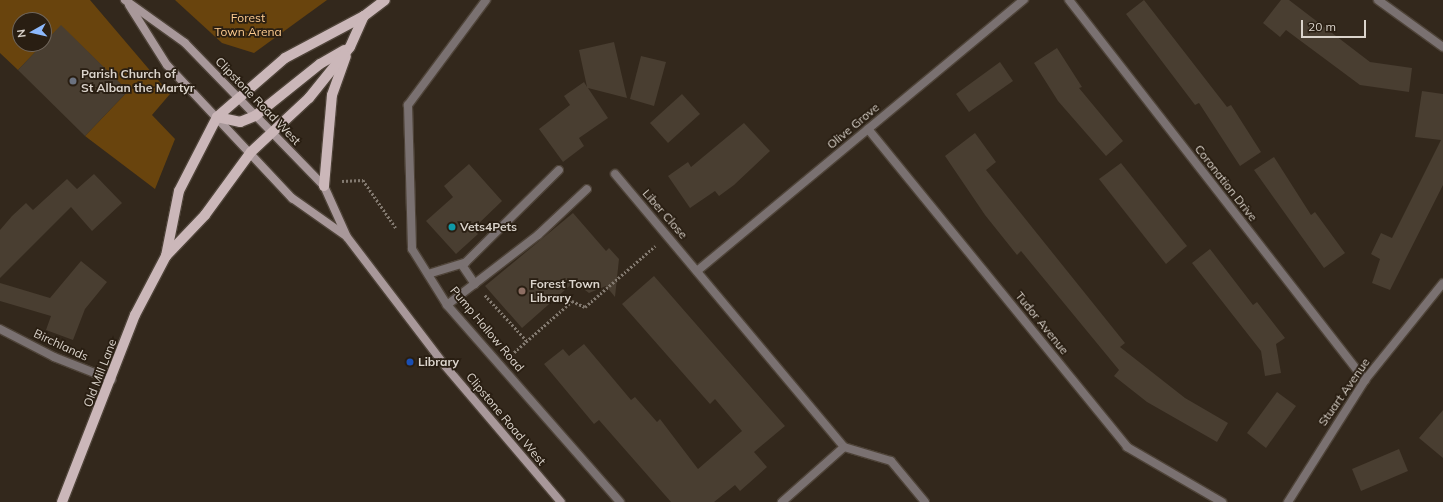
<!DOCTYPE html>
<html>
<head>
<meta charset="utf-8">
<style>
	body { margin:0 }
	#map { position:relative; width:1443px; height:502px; overflow:hidden; background:#33281c; font-family:Mulish,sans-serif }
	div>[style] { position:absolute }
	[style*='--x'] { left:calc(var(--x)*1px); top:calc(var(--y)*1px); width:calc(var(--w)*1px); rotate:calc(var(--a)*1deg) }
	.green>* { inset:0; background:#69440d }
	.building>* { inset:0; background:#493e31 }
	.path>* { height:2.5px; margin-top:-1.25px; transform-origin:0; background:repeating-linear-gradient(90deg,#837a70 0 2px,transparent 0 4px) }
	.roads { filter:drop-shadow(1px 0 #4e4338) drop-shadow(-1px 0 #4e4338) drop-shadow(0 1px #4e4338) drop-shadow(0 -1px #4e4338) }
	.lane>* { height:8px; margin:-4px; padding:0 4px; transform-origin:4px; border-radius:4px; background:#7a7171 }
	.street>* { height:8px; margin:-4px; padding:0 4px; transform-origin:4px; border-radius:4px; background:#7a7171 }
	.secondary>* { height:8px; margin:-4px; padding:0 4px; transform-origin:4px; border-radius:4px; background:#a8989a }
	.primary>* { height:10px; margin:-5px; padding:0 5px; transform-origin:5px; border-radius:5px; background:#cbb7b9 }
	.dots>* { width:11px; height:11px; translate:-50% -50%; box-sizing:border-box; border:2px solid #291e12; border-radius:50% }
	span { translate:-50% -50%; white-space:nowrap; text-align:center; line-height:1.15; -webkit-text-stroke:3.5px #291e12; paint-order:stroke }
	.park-label { font-size:12px; color:#fecc90 }
	.poi-label { font-size:12px; color:#dad3cb; font-weight:700 }
	.left { translate:0 -50%; text-align:left }
	.street-label { font-size:12px; color:#dad3cb }
	.north { position:absolute; left:12px; top:12px; width:40px; height:40px; box-sizing:border-box; background:#291e12; border:1px solid #70665c; border-radius:50%; rotate:262deg; font-size:11px; font-weight:700; line-height:16px; text-align:center; color:#dad3cb }
	.north::after { content:''; display:block; margin:auto; width:14px; height:18px; background:#8db9fc; clip-path:polygon(50% 0,100% 100%,50% 72%,0 100%) }
	.scale { position:absolute; left:1301px; top:20px; width:65px; height:18px; box-sizing:border-box; border:2px solid #dad3cb; border-top:0; padding-left:5px; font-size:12px; line-height:14px; white-space:nowrap; color:#dad3cb; -webkit-text-stroke:3px #291e12; paint-order:stroke }
</style>
</head>
<body>
<div id="map">
	<div class="green">
		<div style="clip-path:polygon(0 0,90px 0,170px 94px,152px 115px,175px 139px,155px 189px,85px 136px,128px 91px,61px 26px,44px 43px,44px 20px,20px 20px,20px 44px,43px 44px,18px 70px,0 53px)"></div>
		<div style="clip-path:polygon(175px 0,327px 0,254px 53px,222px 43px)"></div>
	</div>
	<div class="building">
		<div style="clip-path:polygon(1144px 0,1227px 107px,1231px 105px,1261px 152px,1240px 166px,1199px 103px,1195px 105px,1126px 14px)"></div>
		<div style="clip-path:polygon(1281px 0,1289px 0,1370px 62px,1412px 68px,1409px 92px,1360px 85px,1286px 30px,1280px 37px,1263px 23px)"></div>
		<div style="clip-path:polygon(61px 25px,128px 91px,85px 136px,18px 70px)"></div>
		<div style="clip-path:polygon(614px 42px,627px 98px,588px 88px,608px 118px,579px 138px,584px 146px,563px 162px,539px 129px,570px 105px,564px 96px,584px 82px,587px 87px,579px 50px)"></div>
		<div style="clip-path:polygon(1057px 48px,1082px 87px,1079px 88px,1123px 141px,1106px 156px,1058px 101px,1034px 63px)"></div>
		<div style="clip-path:polygon(641px 56px,666px 62px,654px 106px,630px 99px)"></div>
		<div style="clip-path:polygon(1000px 62px,1013px 81px,969px 112px,956px 94px)"></div>
		<div style="clip-path:polygon(1422px 91px,1443px 94px,1443px 185px,1390px 290px,1372px 283px,1380px 259px,1371px 254px,1381px 233px,1392px 238px,1441px 140px,1415px 137px)"></div>
		<div style="clip-path:polygon(682px 94px,700px 114px,668px 143px,650px 123px)"></div>
		<div style="clip-path:polygon(744px 123px,770px 151px,734px 185px,719px 196px,715px 191px,690px 208px,668px 176px,688px 162px,691px 167px)"></div>
		<div style="clip-path:polygon(975px 133px,996px 162px,986px 170px,1125px 343px,1120px 347px,1185px 398px,1228px 423px,1217px 442px,1147px 402px,1114px 376px,1119px 370px,1021px 251px,1017px 255px,985px 215px,945px 156px)"></div>
		<div style="clip-path:polygon(1274px 157px,1311px 215px,1315px 212px,1345px 253px,1324px 268px,1254px 170px)"></div>
		<div style="clip-path:polygon(1121px 163px,1187px 246px,1166px 264px,1099px 179px)"></div>
		<div style="clip-path:polygon(469px 164px,502px 201px,473px 229px,478px 234px,456px 254px,426px 221px,453px 197px,444px 186px)"></div>
		<div style="clip-path:polygon(94px 174px,122px 203px,92px 231px,71px 207px,0 278px,0 230px,12px 216px,26px 203px,33px 210px,67px 179px,77px 189px)"></div>
		<div style="clip-path:polygon(573px 213px,606px 251px,609px 248px,619px 259px,615px 297px,606px 286px,589px 293px,574px 282px,522px 328px,485px 286px)"></div>
		<div style="clip-path:polygon(1210px 249px,1253px 305px,1257px 302px,1285px 338px,1276px 344px,1281px 373px,1265px 376px,1261px 351px,1192px 263px)"></div>
		<div style="clip-path:polygon(81px 261px,107px 282px,85px 309px,73px 340px,46px 330px,51px 316px,0 301px,0 283px,50px 298px)"></div>
		<div style="clip-path:polygon(654px 276px,785px 426px,754px 452px,767px 467px,740px 491px,735px 485px,714px 502px,671px 502px,599px 420px,594px 424px,544px 364px,563px 349px,569px 356px,584px 344px,631px 400px,635px 397px,657px 422px,660px 419px,698px 469px,742px 431px,715px 399px,710px 404px,622px 304px)"></div>
		<div style="clip-path:polygon(1277px 392px,1296px 406px,1266px 448px,1247px 433px)"></div>
		<div style="clip-path:polygon(1443px 410px,1443px 458px,1419px 438px)"></div>
		<div style="clip-path:polygon(1399px 449px,1408px 471px,1361px 491px,1352px 469px)"></div>
	</div>
	<div class="path">
		<div style="--x:342;--y:181;--w:21;--a:-3"></div>
		<div style="--x:363;--y:180;--w:58;--a:55.5"></div>
		<div style="--x:485;--y:295;--w:62;--a:47.6"></div>
		<div style="--x:511;--y:355;--w:81;--a:-41.5"></div>
		<div style="--x:572;--y:301;--w:14;--a:25"></div>
		<div style="--x:585;--y:307;--w:93;--a:-41.1"></div>
	</div>
	<div class="roads">
		<div class="lane">
			<div style="--x:462;--y:265;--w:23;--a:56"></div>
			<div style="--x:428;--y:274;--w:39;--a:-17"></div>
			<div style="--x:465;--y:263;--w:132;--a:-44.7"></div>
			<div style="--x:447;--y:305;--w:115;--a:-37.6"></div>
			<div style="--x:538;--y:235;--w:67;--a:-43.2"></div>
		</div>
		<div class="street">
			<div style="--x:486;--y:0;--w:131;--a:126.6"></div>
			<div style="--x:408;--y:105;--w:144;--a:88.4"></div>
			<div style="--x:412;--y:249;--w:66;--a:58"></div>
			<div style="--x:447;--y:305;--w:262;--a:48.7"></div>
			<div style="--x:1069;--y:0;--w:482;--a:52.1"></div>
			<div style="--x:1378;--y:0;--w:80;--a:35.9"></div>
			<div style="--x:868;--y:129;--w:410;--a:50.8"></div>
			<div style="--x:1127;--y:447;--w:110;--a:30.1"></div>
			<div style="--x:615;--y:174;--w:356;--a:50"></div>
			<div style="--x:697;--y:271;--w:425;--a:-39.7"></div>
			<div style="--x:0;--y:329;--w:61;--a:27.4"></div>
			<div style="--x:54;--y:357;--w:62;--a:21.6"></div>
			<div style="--x:844;--y:447;--w:49;--a:16.6"></div>
			<div style="--x:891;--y:461;--w:53;--a:50.3"></div>
			<div style="--x:782;--y:502;--w:83;--a:-41.6"></div>
			<div style="--x:1288;--y:502;--w:144;--a:-57.7"></div>
			<div style="--x:1365;--y:380;--w:124;--a:-51.2"></div>
		</div>
		<div class="secondary">
			<div style="--x:125;--y:0;--w:74;--a:35.6"></div>
			<div style="--x:185;--y:43;--w:199;--a:45.8"></div>
			<div style="--x:324;--y:186;--w:56;--a:65.7"></div>
			<div style="--x:347;--y:237;--w:163;--a:52.7"></div>
			<div style="--x:446;--y:367;--w:177;--a:49.6"></div>
			<div style="--x:129;--y:5;--w:71;--a:57.7"></div>
			<div style="--x:167;--y:65;--w:183;--a:46.8"></div>
			<div style="--x:292;--y:198;--w:66;--a:35.1"></div>
		</div>
		<div class="primary">
			<div style="--x:217;--y:117;--w:24;--a:12"></div>
			<div style="--x:240;--y:122;--w:16;--a:-22"></div>
			<div style="--x:255;--y:116;--w:83;--a:-38.7"></div>
			<div style="--x:320;--y:64;--w:28;--a:-30"></div>
			<div style="--x:324;--y:186;--w:91;--a:-85"></div>
			<div style="--x:332;--y:95;--w:41;--a:-70.3"></div>
			<div style="--x:166;--y:256;--w:66;--a:-78.7"></div>
			<div style="--x:179;--y:191;--w:83;--a:-62.8"></div>
			<div style="--x:217;--y:117;--w:90;--a:-40.9"></div>
			<div style="--x:285;--y:58;--w:89;--a:-28"></div>
			<div style="--x:364;--y:16;--w:26;--a:-37"></div>
			<div style="--x:62;--y:502;--w:201;--a:-68.7"></div>
			<div style="--x:135;--y:315;--w:67;--a:-62.3"></div>
			<div style="--x:166;--y:256;--w:57;--a:-46.4"></div>
			<div style="--x:205;--y:215;--w:78;--a:-53.9"></div>
			<div style="--x:251;--y:152;--w:79;--a:-43"></div>
			<div style="--x:309;--y:98;--w:65;--a:-51.2"></div>
			<div style="--x:350;--y:47;--w:34;--a:-66"></div>
		</div>
	</div>
	<div class="dots">
		<div style="left:73px;top:81px;background:#6b7280"></div>
		<div style="left:452px;top:227px;background:#0f9aa8"></div>
		<div style="left:522px;top:291px;background:#8d6e63"></div>
		<div style="left:410px;top:362px;background:#1a4fb4"></div>
	</div>
	<div class="park-label">
		<span style="left:248px;top:25px">Forest<br>Town Arena</span>
	</div>
	<div class="poi-label">
		<span class="left" style="left:81px;top:81px">Parish Church of<br>St Alban the Martyr</span>
		<span class="left" style="left:460px;top:227px">Vets4Pets</span>
		<span class="left" style="left:530px;top:291px">Forest Town<br>Library</span>
		<span class="left" style="left:418px;top:362px">Library</span>
	</div>
	<div class="street-label">
		<span style="left:258px;top:101px;rotate:46deg">Clipstone Road West</span>
		<span style="left:853px;top:126px;rotate:-40deg">Olive Grove</span>
		<span style="left:1226px;top:183px;rotate:52deg">Coronation Drive</span>
		<span style="left:665px;top:214px;rotate:49deg">Liber Close</span>
		<span style="left:1042px;top:323px;rotate:51deg">Tudor Avenue</span>
		<span style="left:487px;top:329px;rotate:50deg">Pump Hollow Road</span>
		<span style="left:61px;top:345px;rotate:25deg">Birchlands</span>
		<span style="left:100px;top:373px;rotate:-69deg">Old Mill Lane</span>
		<span style="left:1344px;top:392px;rotate:-55deg">Stuart Avenue</span>
		<span style="left:506px;top:419px;rotate:50deg">Clipstone Road West</span>
	</div>
	<div class="north">N</div>
	<div class="scale">20 m</div>
</div>
</body>
</html>
